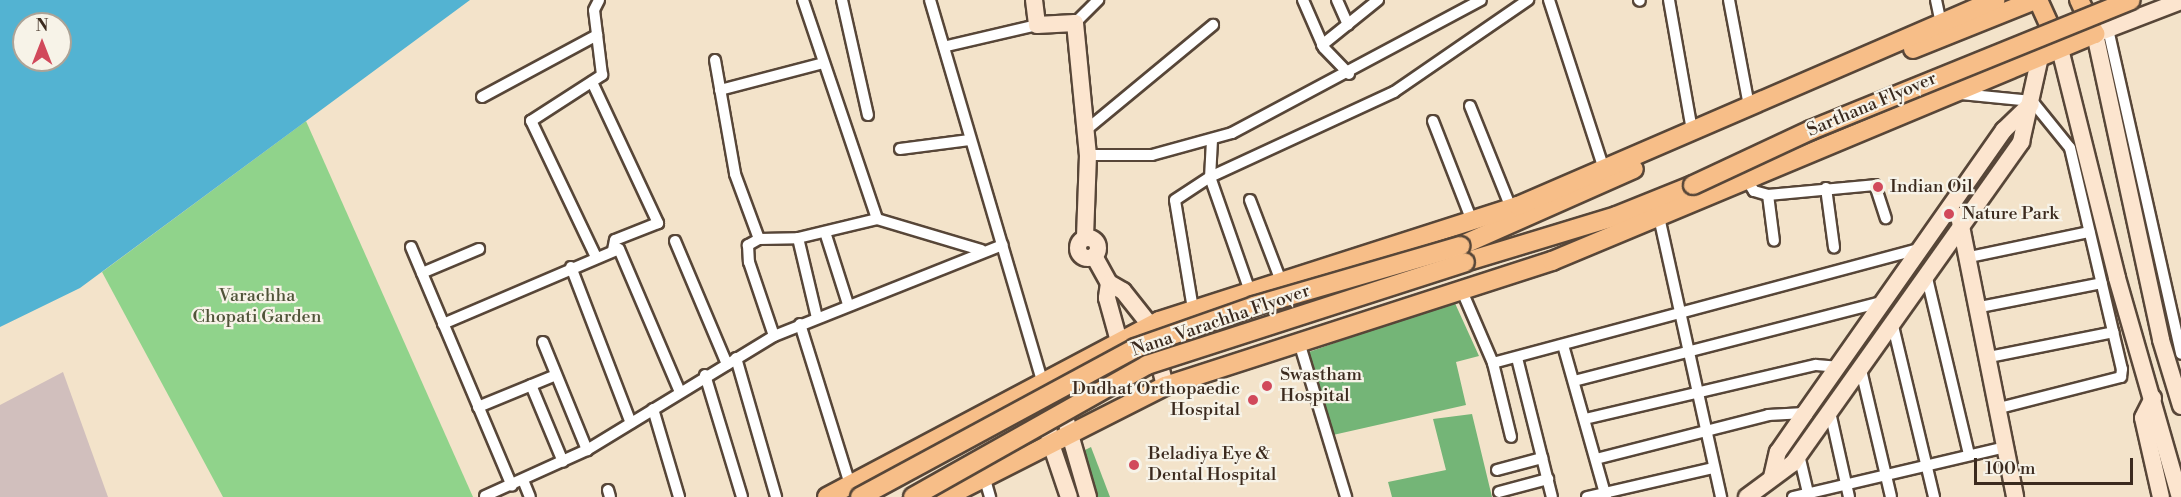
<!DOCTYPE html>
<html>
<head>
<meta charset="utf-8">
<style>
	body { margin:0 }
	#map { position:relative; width:2181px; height:497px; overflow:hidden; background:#f3e3ca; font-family:"Libre Bodoni",serif }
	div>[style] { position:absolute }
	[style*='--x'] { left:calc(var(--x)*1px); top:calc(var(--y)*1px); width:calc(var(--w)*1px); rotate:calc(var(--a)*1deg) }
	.industrial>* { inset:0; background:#d1bfbd }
	.green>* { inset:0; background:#90d38b }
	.forest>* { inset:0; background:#74b577 }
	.water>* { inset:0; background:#53b3d2 }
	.roads { filter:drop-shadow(2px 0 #574638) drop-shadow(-2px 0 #574638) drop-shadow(0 2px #574638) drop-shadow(0 -2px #574638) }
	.street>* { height:10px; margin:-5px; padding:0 5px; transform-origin:5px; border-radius:5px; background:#fff }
	.secondary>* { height:16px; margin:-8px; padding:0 8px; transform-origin:8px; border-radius:8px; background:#fce5cf }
	.secondary>.ring { margin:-8px; padding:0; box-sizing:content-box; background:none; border:16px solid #fce5cf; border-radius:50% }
	.primary>* { height:18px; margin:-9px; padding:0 9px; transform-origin:9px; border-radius:9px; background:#f7be88 }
	.bridges { filter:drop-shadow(2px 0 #574638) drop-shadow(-2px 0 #574638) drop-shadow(0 2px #574638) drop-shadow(0 -2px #574638) }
	.primary-bridge>* { height:18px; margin:-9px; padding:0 9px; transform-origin:9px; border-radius:9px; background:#f7be88 }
	.dots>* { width:16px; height:16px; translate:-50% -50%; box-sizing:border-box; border:3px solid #f7f3e8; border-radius:50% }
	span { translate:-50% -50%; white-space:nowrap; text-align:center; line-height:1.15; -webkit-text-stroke:4.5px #f7f3e8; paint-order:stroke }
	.street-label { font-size:18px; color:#3b2a1e }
	.poi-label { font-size:18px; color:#3b2a1e }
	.left { translate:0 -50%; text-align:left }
	.right { translate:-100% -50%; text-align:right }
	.park-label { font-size:18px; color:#505439 }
	.north { position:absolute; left:12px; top:12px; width:60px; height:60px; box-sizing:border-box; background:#f7f3e8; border:2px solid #aca397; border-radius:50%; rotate:0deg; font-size:16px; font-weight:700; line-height:24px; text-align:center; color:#3b2a1e }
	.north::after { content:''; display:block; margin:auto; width:21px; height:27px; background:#d1495b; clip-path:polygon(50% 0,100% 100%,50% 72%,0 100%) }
	.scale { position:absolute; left:1974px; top:458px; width:159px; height:27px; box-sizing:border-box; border:3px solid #3b2a1e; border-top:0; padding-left:8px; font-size:18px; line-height:21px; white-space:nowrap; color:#3b2a1e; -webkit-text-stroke:4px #f7f3e8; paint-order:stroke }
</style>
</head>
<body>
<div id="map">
	<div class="industrial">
		<div style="clip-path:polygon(63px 372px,108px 497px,0 497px,0 405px)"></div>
	</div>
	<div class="green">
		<div style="clip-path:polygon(306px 121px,473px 497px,223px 497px,102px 272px)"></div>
	</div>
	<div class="forest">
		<div style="clip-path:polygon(1454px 301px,1479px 356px,1456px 362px,1466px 405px,1333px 435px,1309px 352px)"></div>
		<div style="clip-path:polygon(1472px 414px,1492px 497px,1392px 497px,1388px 482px,1446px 470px,1433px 419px)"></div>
		<div style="clip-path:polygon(1091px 447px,1110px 497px,1097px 497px,1081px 452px)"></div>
	</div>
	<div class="water">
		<div style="clip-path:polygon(evenodd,0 0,470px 0,80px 288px,0 327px,0 0,24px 24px,60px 24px,60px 60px,24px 60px,24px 24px)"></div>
	</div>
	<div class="roads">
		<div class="street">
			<div style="--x:803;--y:0;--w:231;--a:71.3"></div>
			<div style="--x:842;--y:0;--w:118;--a:77.3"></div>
			<div style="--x:930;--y:0;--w:400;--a:73.6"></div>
			<div style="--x:1303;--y:0;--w:52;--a:66.4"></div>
			<div style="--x:1324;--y:48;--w:36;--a:46"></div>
			<div style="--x:1337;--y:0;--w:27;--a:66"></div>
			<div style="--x:1549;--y:0;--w:178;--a:72"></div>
			<div style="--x:1639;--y:0;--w:1;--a:45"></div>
			<div style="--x:1669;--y:0;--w:133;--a:80"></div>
			<div style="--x:1729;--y:0;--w:108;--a:79.3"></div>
			<div style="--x:1936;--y:0;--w:25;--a:78"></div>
			<div style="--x:1075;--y:23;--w:33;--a:-45"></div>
			<div style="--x:2108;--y:29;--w:333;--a:77.3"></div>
			<div style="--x:1322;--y:45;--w:72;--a:-38.8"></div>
			<div style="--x:947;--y:46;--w:92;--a:-13.1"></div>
			<div style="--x:715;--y:60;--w:116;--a:80"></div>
			<div style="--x:735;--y:174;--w:69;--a:69.7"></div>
			<div style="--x:759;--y:239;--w:39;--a:-1"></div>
			<div style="--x:798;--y:238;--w:81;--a:-13.5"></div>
			<div style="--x:877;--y:219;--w:109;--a:16.6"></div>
			<div style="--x:592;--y:82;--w:156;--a:64.9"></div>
			<div style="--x:658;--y:223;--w:46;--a:158.4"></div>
			<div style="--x:615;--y:240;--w:10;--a:101"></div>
			<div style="--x:720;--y:90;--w:107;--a:-14.6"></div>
			<div style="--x:1961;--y:94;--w:71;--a:5.6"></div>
			<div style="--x:2032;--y:101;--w:60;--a:51"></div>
			<div style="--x:2070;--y:148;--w:227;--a:76.8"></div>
			<div style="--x:2122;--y:369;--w:8;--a:97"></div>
			<div style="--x:2121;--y:377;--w:126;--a:165.7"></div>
			<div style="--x:482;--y:97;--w:131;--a:-28.3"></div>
			<div style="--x:1470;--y:106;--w:110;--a:68.1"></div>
			<div style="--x:1433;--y:121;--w:107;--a:68.7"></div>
			<div style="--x:1086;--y:130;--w:165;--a:-39.6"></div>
			<div style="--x:1212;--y:140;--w:37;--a:93"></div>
			<div style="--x:1210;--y:177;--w:124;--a:70.7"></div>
			<div style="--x:900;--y:149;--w:70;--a:-7.4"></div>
			<div style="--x:1088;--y:155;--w:64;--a:0"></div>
			<div style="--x:1152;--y:155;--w:83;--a:-15.4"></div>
			<div style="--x:1232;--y:133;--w:282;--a:-28.1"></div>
			<div style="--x:1747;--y:180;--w:13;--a:58"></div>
			<div style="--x:1754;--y:191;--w:15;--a:16"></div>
			<div style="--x:1768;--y:195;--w:107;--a:-5.3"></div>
			<div style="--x:1875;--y:185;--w:35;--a:72"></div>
			<div style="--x:1826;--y:188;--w:60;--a:82.3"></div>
			<div style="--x:1768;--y:195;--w:46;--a:82.6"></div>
			<div style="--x:1250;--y:200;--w:90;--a:69.1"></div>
			<div style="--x:1659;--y:217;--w:287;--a:77.5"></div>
			<div style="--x:825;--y:232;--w:76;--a:72.3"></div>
			<div style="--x:798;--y:238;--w:82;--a:76.6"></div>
			<div style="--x:759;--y:239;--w:13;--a:151"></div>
			<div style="--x:748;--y:245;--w:17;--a:87"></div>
			<div style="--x:749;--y:262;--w:78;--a:71.3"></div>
			<div style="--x:675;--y:241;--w:134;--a:67.1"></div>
			<div style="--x:411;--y:247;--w:259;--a:67.1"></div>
			<div style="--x:596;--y:257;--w:151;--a:-115.5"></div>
			<div style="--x:531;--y:121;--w:85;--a:-32.9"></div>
			<div style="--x:602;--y:75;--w:65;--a:-97"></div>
			<div style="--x:594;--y:10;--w:11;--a:-63"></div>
			<div style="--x:1969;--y:257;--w:123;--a:-11.8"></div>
			<div style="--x:571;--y:267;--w:167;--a:69"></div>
			<div style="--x:422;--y:273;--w:62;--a:-22.8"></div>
			<div style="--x:1926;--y:274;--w:185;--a:76.6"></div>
			<div style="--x:1462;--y:291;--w:78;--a:66.7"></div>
			<div style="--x:1493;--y:363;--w:76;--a:76.3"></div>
			<div style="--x:1980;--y:307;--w:124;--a:-11.1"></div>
			<div style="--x:1193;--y:309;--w:110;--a:-99.4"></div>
			<div style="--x:1175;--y:200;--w:42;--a:-33.3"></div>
			<div style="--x:1210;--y:177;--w:203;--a:-24.8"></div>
			<div style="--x:1394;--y:92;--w:163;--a:-34.5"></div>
			<div style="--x:443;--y:324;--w:191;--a:-23.1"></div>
			<div style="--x:619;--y:249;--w:153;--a:66.9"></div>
			<div style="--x:800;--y:324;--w:169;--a:72.7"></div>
			<div style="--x:1893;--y:326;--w:176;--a:76.5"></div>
			<div style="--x:543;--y:342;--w:117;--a:67.8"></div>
			<div style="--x:1299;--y:342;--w:162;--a:73.1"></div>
			<div style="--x:1563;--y:345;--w:158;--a:74.2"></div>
			<div style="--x:1989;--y:357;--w:127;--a:-11.3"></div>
			<div style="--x:736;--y:358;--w:145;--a:73.9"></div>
			<div style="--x:1517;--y:358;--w:143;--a:75.9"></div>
			<div style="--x:1493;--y:363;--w:443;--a:-15"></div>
			<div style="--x:1861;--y:370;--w:130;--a:76.7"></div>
			<div style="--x:705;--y:375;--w:127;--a:73.1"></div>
			<div style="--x:1574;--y:381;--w:318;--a:-14.4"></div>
			<div style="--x:531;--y:385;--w:83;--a:67.4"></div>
			<div style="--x:478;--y:407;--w:84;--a:-22.3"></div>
			<div style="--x:653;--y:409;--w:92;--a:73.5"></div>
			<div style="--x:1830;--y:412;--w:87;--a:77.4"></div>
			<div style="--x:1585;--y:419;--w:237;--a:-13.2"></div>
			<div style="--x:1816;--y:365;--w:24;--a:5"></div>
			<div style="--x:1799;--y:455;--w:43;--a:76.6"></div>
			<div style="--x:1596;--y:459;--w:178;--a:-14.3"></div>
			<div style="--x:1768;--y:415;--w:37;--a:-3"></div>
			<div style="--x:1497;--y:470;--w:47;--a:-14.9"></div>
			<div style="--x:984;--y:476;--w:22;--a:74"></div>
			<div style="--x:523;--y:480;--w:18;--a:68"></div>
			<div style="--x:608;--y:490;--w:7;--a:74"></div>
			<div style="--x:1499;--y:492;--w:51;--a:-14.9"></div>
			<div style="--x:485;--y:496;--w:112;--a:-24.3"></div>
			<div style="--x:587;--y:450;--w:219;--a:-31.4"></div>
			<div style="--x:774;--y:336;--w:246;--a:-21.7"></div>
			<div style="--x:1587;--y:497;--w:130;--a:-12.9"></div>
			<div style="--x:1793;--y:497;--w:219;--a:-13.2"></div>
		</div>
		<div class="secondary">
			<div style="--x:1034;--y:0;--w:25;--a:83"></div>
			<div style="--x:1037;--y:25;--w:38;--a:-3"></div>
			<div style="--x:1075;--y:23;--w:133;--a:84.4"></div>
			<div style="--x:1088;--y:155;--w:83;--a:92.1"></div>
			<div style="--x:2181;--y:1;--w:92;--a:159"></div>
			<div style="--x:2095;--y:34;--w:313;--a:77.8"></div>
			<div style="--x:2161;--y:340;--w:69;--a:73.1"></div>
			<div style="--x:2060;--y:49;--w:236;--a:76"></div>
			<div style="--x:2117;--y:278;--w:228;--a:74"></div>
			<div style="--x:1959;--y:216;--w:287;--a:78.7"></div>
			<div class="ring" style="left:1078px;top:238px;width:4px;height:4px"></div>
			<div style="--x:1094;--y:256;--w:31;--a:61"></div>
			<div style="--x:1109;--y:283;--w:16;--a:30"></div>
			<div style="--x:1123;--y:291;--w:43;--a:51.5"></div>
			<div style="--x:1150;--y:325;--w:63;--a:76.2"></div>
			<div style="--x:1109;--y:283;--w:15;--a:98"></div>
			<div style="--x:1107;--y:298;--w:105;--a:74.5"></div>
			<div style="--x:1054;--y:379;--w:123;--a:73.9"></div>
			<div style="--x:1043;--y:385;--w:56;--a:82.9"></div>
			<div style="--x:1050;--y:441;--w:59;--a:71.3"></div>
			<div style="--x:2153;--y:398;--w:22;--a:117"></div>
			<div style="--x:2143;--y:418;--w:81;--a:77.2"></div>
			<div style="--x:1772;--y:477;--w:26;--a:-77"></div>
			<div style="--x:1778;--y:452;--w:47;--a:-55.3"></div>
			<div style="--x:1805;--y:413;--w:346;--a:-54.9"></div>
			<div style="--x:2004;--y:130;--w:37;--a:-44"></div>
			<div style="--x:1747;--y:497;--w:57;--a:-36.5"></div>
			<div style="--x:1793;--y:463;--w:394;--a:-54.6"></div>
			<div style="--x:2021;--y:142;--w:87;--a:-77.4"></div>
		</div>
		<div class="primary">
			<div style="--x:2038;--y:0;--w:48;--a:65.6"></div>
			<div style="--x:1913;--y:49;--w:131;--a:-21.9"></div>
			<div style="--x:1460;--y:246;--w:190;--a:-23.9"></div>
			<div style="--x:1465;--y:262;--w:158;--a:-16.9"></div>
			<div style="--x:1616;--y:216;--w:83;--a:-21.9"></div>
			<div style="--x:827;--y:497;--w:376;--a:-27.9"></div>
			<div style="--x:1159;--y:321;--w:377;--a:-17.8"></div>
			<div style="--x:1518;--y:206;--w:520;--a:-23.36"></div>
			<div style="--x:946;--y:497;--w:246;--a:-26.9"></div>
			<div style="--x:1165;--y:386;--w:407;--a:-17.9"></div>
			<div style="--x:1552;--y:261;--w:589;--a:-22.69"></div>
			<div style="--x:2095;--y:34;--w:38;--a:-115"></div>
		</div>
	</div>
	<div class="bridges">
		<div class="primary-bridge">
			<div style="--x:1693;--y:185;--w:130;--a:-25"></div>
			<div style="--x:1811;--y:130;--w:345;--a:-22.1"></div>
			<div style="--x:860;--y:497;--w:313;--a:-28.4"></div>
			<div style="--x:1135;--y:348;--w:126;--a:-19.4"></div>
			<div style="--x:1254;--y:306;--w:215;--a:-16.2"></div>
			<div style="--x:913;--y:497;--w:269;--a:-29.4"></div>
			<div style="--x:1147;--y:365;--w:334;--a:-17.9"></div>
		</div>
	</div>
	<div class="dots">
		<div style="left:1878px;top:187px;background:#d1495b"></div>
		<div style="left:1949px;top:214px;background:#d1495b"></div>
		<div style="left:1267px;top:386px;background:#d1495b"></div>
		<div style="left:1253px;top:400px;background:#d1495b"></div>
		<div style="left:1134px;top:465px;background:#d1495b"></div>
	</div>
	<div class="street-label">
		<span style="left:1872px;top:105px;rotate:-23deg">Sarthana Flyover</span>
		<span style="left:1221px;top:321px;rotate:-19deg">Nana Varachha Flyover</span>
	</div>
	<div class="poi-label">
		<span class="left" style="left:1890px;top:187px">Indian Oil</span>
		<span class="left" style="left:1962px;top:214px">Nature Park</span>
		<span class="left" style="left:1280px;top:386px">Swastham<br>Hospital</span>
		<span class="right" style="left:1240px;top:400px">Dudhat Orthopaedic<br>Hospital</span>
		<span class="left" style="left:1148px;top:465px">Beladiya Eye &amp;<br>Dental Hospital</span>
	</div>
	<div class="park-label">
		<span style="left:257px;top:307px">Varachha<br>Chopati Garden</span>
	</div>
	<div class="north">N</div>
	<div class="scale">100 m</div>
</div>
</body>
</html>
